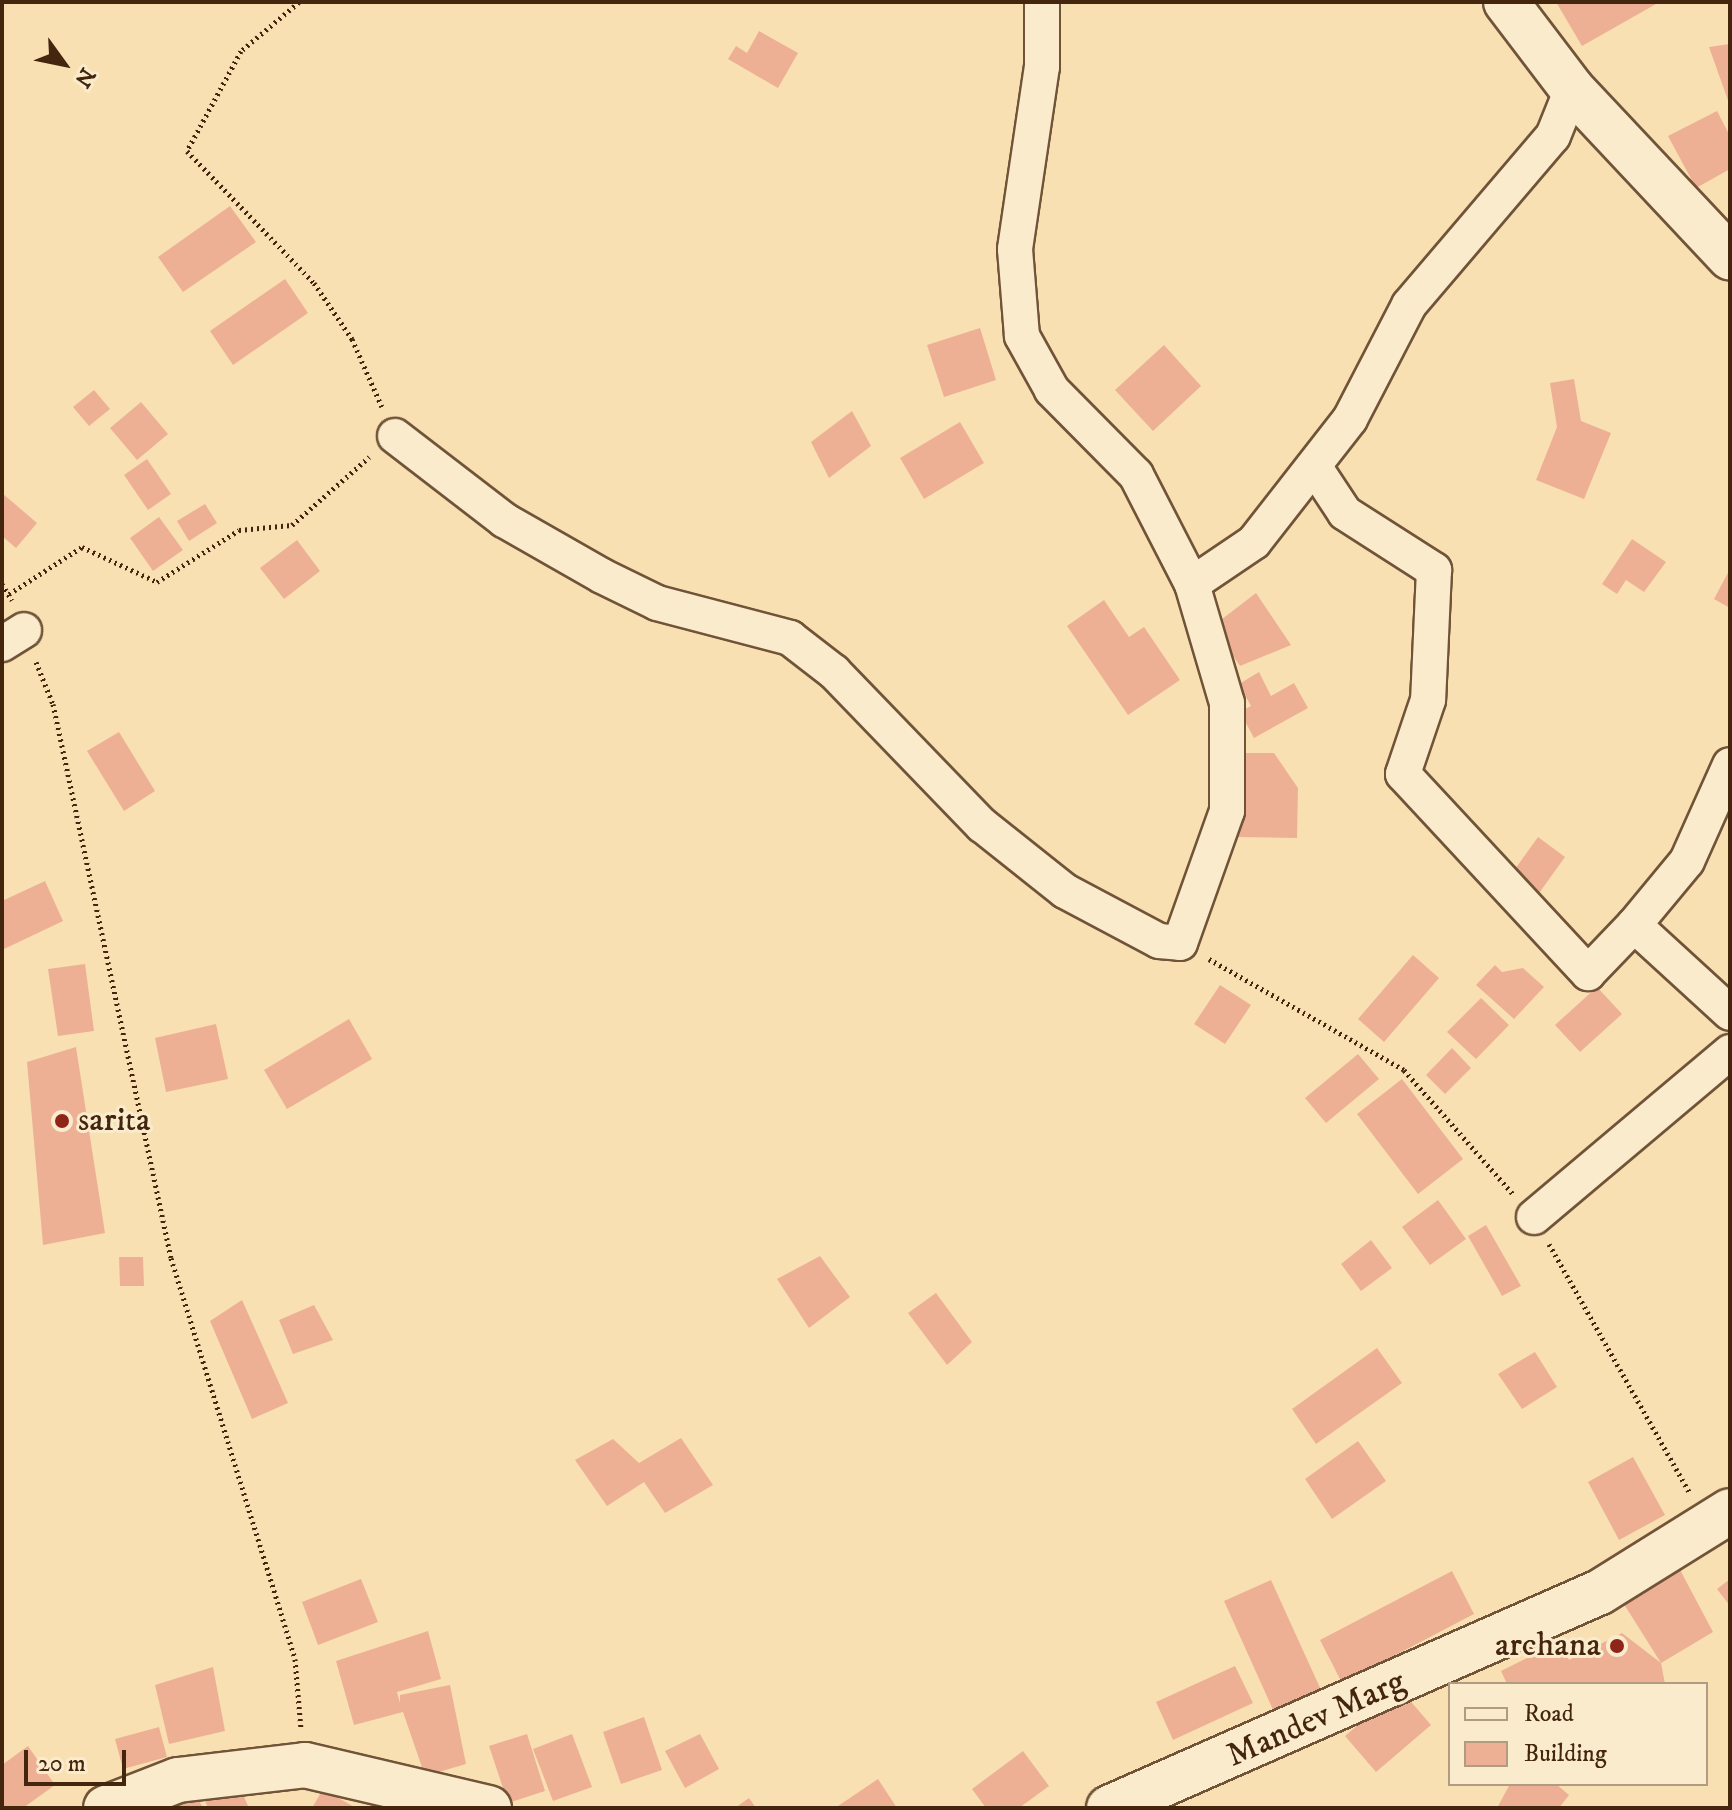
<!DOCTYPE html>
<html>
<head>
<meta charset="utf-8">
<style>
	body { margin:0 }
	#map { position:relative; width:1732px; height:1810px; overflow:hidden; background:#f8e0b2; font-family:"IM FELL DW Pica",serif }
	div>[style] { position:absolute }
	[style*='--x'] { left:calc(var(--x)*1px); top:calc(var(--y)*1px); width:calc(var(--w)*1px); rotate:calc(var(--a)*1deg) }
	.building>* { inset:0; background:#eeb095 }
	.path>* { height:5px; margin-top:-2.5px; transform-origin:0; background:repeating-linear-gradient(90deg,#44260f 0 2px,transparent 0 6px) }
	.roads { filter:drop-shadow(2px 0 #715438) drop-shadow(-2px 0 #715438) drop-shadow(0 2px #715438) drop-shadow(0 -2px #715438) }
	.street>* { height:34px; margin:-17px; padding:0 17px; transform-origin:17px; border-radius:17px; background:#faebcd }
	.secondary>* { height:44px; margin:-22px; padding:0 22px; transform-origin:22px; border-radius:22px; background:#faebcd }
	.dots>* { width:22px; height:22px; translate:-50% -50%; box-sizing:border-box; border:4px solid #faebcd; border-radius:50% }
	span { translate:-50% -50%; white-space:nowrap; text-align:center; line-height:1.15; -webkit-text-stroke:6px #faebcd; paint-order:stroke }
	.poi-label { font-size:34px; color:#44260f }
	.left { translate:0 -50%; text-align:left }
	.right { translate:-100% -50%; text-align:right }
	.street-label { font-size:34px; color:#44260f }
	.frame { position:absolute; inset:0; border:4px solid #44260f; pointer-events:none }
	.legend { position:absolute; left:1448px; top:1682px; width:260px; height:104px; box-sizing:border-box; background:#faebcd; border:2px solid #b19c81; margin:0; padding:10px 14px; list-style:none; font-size:24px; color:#44260f }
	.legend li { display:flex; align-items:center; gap:16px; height:40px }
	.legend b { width:40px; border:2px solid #b19c81 }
	.north { position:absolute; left:24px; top:24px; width:80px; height:80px; -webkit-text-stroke:6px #faebcd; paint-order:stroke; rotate:123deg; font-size:22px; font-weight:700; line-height:32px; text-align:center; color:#44260f }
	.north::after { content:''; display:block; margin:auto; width:28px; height:36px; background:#44260f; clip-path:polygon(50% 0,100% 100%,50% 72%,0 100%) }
	.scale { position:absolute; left:24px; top:1750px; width:102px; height:36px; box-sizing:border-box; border:4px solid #44260f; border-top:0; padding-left:10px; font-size:24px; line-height:28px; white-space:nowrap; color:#44260f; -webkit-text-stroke:6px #faebcd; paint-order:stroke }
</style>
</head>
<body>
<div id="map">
	<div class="building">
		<div style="clip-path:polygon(1556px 2px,1655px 2px,1656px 4px,1582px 46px)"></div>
		<div style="clip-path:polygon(759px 31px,798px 53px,778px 88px,728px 59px,736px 46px,747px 53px)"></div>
		<div style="clip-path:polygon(1730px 44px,1730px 106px,1709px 47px)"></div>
		<div style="clip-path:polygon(1717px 111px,1730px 136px,1730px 169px,1696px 188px,1668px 136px)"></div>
		<div style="clip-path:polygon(230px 206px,256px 242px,183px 292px,158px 257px)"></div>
		<div style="clip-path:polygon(285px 279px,308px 313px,233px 365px,210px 331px)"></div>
		<div style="clip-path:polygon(980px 328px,996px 380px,944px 397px,927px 345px)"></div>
		<div style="clip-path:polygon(1164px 345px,1201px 386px,1153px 431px,1115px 390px)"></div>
		<div style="clip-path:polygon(1574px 379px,1581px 421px,1611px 433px,1584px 499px,1536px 480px,1557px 427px,1550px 383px)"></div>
		<div style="clip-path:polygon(94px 390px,110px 409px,89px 426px,73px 407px)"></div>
		<div style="clip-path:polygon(141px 402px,168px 434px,137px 460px,110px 428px)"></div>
		<div style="clip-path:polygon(852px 411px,871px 446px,829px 478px,811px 442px)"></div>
		<div style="clip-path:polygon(960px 422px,984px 463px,924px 499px,900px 458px)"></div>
		<div style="clip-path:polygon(147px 459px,171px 494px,148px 510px,124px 475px)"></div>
		<div style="clip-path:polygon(2px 493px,37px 523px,16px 548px,2px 536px)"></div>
		<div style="clip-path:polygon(205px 504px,217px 523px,189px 541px,177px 521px)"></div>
		<div style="clip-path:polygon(159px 517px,183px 550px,153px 571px,130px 538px)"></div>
		<div style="clip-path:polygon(1632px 539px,1666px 562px,1644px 592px,1626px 580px,1617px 594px,1602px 584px)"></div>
		<div style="clip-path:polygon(297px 540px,320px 571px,284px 599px,260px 568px)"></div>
		<div style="clip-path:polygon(1730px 569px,1730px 608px,1714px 599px)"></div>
		<div style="clip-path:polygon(1256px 593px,1291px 645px,1240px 666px,1213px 626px)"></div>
		<div style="clip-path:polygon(1104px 600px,1129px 637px,1144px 627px,1180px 680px,1128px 715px,1067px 626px)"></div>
		<div style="clip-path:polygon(1259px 672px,1271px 696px,1294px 683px,1308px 708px,1254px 738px,1240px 712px,1251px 706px,1239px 684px)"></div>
		<div style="clip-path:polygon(119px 732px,155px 791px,124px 811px,87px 751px)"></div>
		<div style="clip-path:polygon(1240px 753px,1274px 753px,1298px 788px,1297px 838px,1237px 837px)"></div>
		<div style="clip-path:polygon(1538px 837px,1565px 857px,1537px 896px,1510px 876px)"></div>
		<div style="clip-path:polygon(45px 881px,63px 921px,2px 950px,2px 901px)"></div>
		<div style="clip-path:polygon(1413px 955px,1439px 978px,1384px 1042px,1358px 1019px)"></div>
		<div style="clip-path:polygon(85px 964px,94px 1031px,58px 1036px,48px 969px)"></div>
		<div style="clip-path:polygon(1495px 965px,1502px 972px,1523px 968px,1544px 987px,1514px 1019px,1476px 985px)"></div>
		<div style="clip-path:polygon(1220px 985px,1251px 1005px,1225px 1044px,1194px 1024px)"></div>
		<div style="clip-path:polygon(1597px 987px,1622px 1014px,1580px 1052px,1555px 1025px)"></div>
		<div style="clip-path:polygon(1481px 998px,1509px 1025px,1476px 1059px,1447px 1032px)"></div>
		<div style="clip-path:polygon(349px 1019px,372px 1059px,287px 1109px,264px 1070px)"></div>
		<div style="clip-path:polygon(216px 1024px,228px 1079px,166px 1092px,155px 1038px)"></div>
		<div style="clip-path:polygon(76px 1047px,105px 1233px,43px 1245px,27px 1062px)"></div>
		<div style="clip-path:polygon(1452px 1048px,1471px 1068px,1445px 1094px,1426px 1075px)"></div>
		<div style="clip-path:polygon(1358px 1054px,1379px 1079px,1326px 1123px,1305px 1098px)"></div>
		<div style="clip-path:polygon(1402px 1079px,1463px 1159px,1418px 1194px,1357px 1114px)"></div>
		<div style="clip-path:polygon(1438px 1200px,1466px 1239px,1430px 1265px,1402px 1227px)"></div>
		<div style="clip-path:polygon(1486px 1225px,1521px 1286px,1502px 1296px,1468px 1236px)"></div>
		<div style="clip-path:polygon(1371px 1240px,1392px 1268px,1361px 1291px,1341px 1264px)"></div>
		<div style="clip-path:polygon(820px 1256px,850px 1297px,809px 1328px,777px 1279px)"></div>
		<div style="clip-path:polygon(119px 1257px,143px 1257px,144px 1286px,120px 1286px)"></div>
		<div style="clip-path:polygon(936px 1293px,972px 1342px,947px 1365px,908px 1313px)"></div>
		<div style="clip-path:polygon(242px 1300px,288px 1403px,252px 1419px,210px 1321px)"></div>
		<div style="clip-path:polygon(314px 1305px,333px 1340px,293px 1354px,279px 1320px)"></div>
		<div style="clip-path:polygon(1377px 1348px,1402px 1383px,1316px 1444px,1292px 1409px)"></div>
		<div style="clip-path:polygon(1535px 1352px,1557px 1387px,1522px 1409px,1498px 1374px)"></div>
		<div style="clip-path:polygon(681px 1438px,713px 1485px,665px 1513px,644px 1482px,607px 1506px,575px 1460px,613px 1439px,639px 1463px)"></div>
		<div style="clip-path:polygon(1358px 1441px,1386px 1481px,1332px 1519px,1305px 1479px)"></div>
		<div style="clip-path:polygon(1633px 1457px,1665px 1515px,1619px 1540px,1588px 1482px)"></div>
		<div style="clip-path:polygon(1678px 1566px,1713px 1632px,1661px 1663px,1665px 1684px,1507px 1684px,1501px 1671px,1561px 1641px,1569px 1660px,1622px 1633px,1661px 1663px,1622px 1601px)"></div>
		<div style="clip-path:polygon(1452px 1571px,1474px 1614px,1342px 1683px,1320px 1640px)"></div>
		<div style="clip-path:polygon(361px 1579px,378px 1622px,318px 1645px,302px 1602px)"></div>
		<div style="clip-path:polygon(1730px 1579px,1730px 1606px,1717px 1589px)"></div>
		<div style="clip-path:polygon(1271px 1580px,1321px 1690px,1274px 1712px,1224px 1601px)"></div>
		<div style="clip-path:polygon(428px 1631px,441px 1679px,397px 1692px,400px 1703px,400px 1695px,450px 1685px,466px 1764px,425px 1776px,403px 1712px,354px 1725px,336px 1661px)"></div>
		<div style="clip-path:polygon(1235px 1666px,1253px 1703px,1173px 1740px,1156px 1702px)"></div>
		<div style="clip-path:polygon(213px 1667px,225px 1731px,169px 1744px,155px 1685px)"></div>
		<div style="clip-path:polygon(1400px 1689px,1431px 1725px,1376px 1772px,1345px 1736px)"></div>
		<div style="clip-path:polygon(644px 1717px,662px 1770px,621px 1784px,603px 1732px)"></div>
		<div style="clip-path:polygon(159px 1727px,167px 1757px,123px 1769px,115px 1739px)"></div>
		<div style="clip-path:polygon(527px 1734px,545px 1791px,508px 1803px,489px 1746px)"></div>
		<div style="clip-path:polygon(572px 1734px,592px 1787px,553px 1801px,533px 1749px)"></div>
		<div style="clip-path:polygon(700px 1734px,719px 1769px,685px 1788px,665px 1751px)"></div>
		<div style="clip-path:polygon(28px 1746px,55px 1785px,23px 1808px,2px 1808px,2px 1765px)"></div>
		<div style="clip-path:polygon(1023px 1751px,1049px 1786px,1019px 1808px,986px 1808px,972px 1789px)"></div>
		<div style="clip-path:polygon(878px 1779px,897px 1808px,835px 1808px)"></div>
		<div style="clip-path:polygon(1510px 1784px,1556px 1784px,1569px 1795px,1559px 1808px,1497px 1808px)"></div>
		<div style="clip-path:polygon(239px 1786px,249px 1808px,208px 1808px,205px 1801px)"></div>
		<div style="clip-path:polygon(192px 1787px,203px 1808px,150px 1808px)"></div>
		<div style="clip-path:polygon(323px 1789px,356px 1808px,312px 1808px)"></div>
		<div style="clip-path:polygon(749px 1798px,756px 1808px,735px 1808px)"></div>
	</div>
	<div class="path">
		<div style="--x:299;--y:2;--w:76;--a:139.8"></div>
		<div style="--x:241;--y:51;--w:114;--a:118.4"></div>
		<div style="--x:187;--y:151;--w:183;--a:46.1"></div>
		<div style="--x:314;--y:283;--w:68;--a:55.8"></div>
		<div style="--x:352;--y:339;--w:74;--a:66.2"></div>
		<div style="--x:2;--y:584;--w:19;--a:58"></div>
		<div style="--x:9;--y:594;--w:87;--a:-32.8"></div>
		<div style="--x:82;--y:547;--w:83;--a:25"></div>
		<div style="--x:157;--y:582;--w:97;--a:-32.4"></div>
		<div style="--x:239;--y:530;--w:53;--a:-5.4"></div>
		<div style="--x:292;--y:525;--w:103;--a:-41.4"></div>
		<div style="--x:36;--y:662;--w:45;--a:68"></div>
		<div style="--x:53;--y:704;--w:566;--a:77.98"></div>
		<div style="--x:171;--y:1258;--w:420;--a:72.8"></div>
		<div style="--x:295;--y:1659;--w:70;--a:85.1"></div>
		<div style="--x:1209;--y:959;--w:224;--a:29.6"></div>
		<div style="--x:1404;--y:1070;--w:165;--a:48.7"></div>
		<div style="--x:1549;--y:1244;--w:286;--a:60.5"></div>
	</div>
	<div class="roads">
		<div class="street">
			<div style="--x:395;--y:436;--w:138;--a:37.6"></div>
			<div style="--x:504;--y:520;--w:113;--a:29.7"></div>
			<div style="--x:602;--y:576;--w:61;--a:26.1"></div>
			<div style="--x:657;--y:603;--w:138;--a:14.7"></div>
			<div style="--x:790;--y:638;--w:56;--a:37.7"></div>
			<div style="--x:834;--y:672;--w:213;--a:46"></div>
			<div style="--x:982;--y:825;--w:106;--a:38.5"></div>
			<div style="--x:1065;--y:891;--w:106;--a:28"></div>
			<div style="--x:1159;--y:941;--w:21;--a:5"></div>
			<div style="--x:1180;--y:943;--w:140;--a:-70.4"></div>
			<div style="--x:1227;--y:811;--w:108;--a:-90"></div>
			<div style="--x:1227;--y:703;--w:124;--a:-106.4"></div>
			<div style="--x:1192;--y:584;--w:123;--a:-117.2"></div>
			<div style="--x:1136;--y:475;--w:120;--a:-134.7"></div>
			<div style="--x:1052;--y:390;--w:62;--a:-119.1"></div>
			<div style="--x:1022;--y:336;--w:87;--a:-94.6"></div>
			<div style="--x:1015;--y:249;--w:184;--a:-81.6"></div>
			<div style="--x:1042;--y:67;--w:65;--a:-90"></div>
			<div style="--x:1314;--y:466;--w:56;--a:56.6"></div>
			<div style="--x:1345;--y:513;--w:106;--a:32.6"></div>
			<div style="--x:1434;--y:570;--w:130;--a:92.6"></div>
			<div style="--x:1428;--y:700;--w:78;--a:108.7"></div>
			<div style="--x:1403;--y:774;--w:272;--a:47.1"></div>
			<div style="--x:1588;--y:973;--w:66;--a:-46.2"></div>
			<div style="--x:1634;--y:925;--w:130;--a:42.5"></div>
			<div style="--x:1192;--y:584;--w:75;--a:-34.1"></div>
			<div style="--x:1254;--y:542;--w:156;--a:-52"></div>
			<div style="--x:1350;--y:419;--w:128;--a:-62.6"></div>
			<div style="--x:1409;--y:305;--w:222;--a:-49.6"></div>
			<div style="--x:1553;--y:136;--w:51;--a:-68"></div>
			<div style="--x:2;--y:644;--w:26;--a:-32"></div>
			<div style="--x:1634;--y:925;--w:83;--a:-50.4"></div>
			<div style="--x:1687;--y:861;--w:105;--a:-65.9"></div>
			<div style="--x:1534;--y:1217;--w:256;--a:-40.1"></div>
		</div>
		<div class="secondary">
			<div style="--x:1506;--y:2;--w:109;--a:52.8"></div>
			<div style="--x:1572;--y:89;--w:231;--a:46.8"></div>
			<div style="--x:106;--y:1808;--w:77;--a:-21.3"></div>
			<div style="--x:178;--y:1780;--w:128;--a:-6.7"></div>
			<div style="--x:305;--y:1765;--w:189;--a:13.2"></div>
			<div style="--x:1109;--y:1808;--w:536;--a:-23.75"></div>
			<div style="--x:1600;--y:1592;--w:153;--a:-31.9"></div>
		</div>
	</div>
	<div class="dots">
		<div style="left:62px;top:1121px;background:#8f2418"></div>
		<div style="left:1617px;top:1646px;background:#8f2418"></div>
	</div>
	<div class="poi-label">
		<span class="left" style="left:78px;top:1121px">sarita</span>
		<span class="right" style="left:1601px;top:1646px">archana</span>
	</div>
	<div class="street-label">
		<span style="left:1316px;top:1719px;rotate:-24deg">Mandev Marg</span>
	</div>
	<div class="frame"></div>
	<ul class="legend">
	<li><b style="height:10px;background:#faebcd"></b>Road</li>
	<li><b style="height:22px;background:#eeb095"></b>Building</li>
	</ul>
	<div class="north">N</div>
	<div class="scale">20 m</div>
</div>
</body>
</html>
